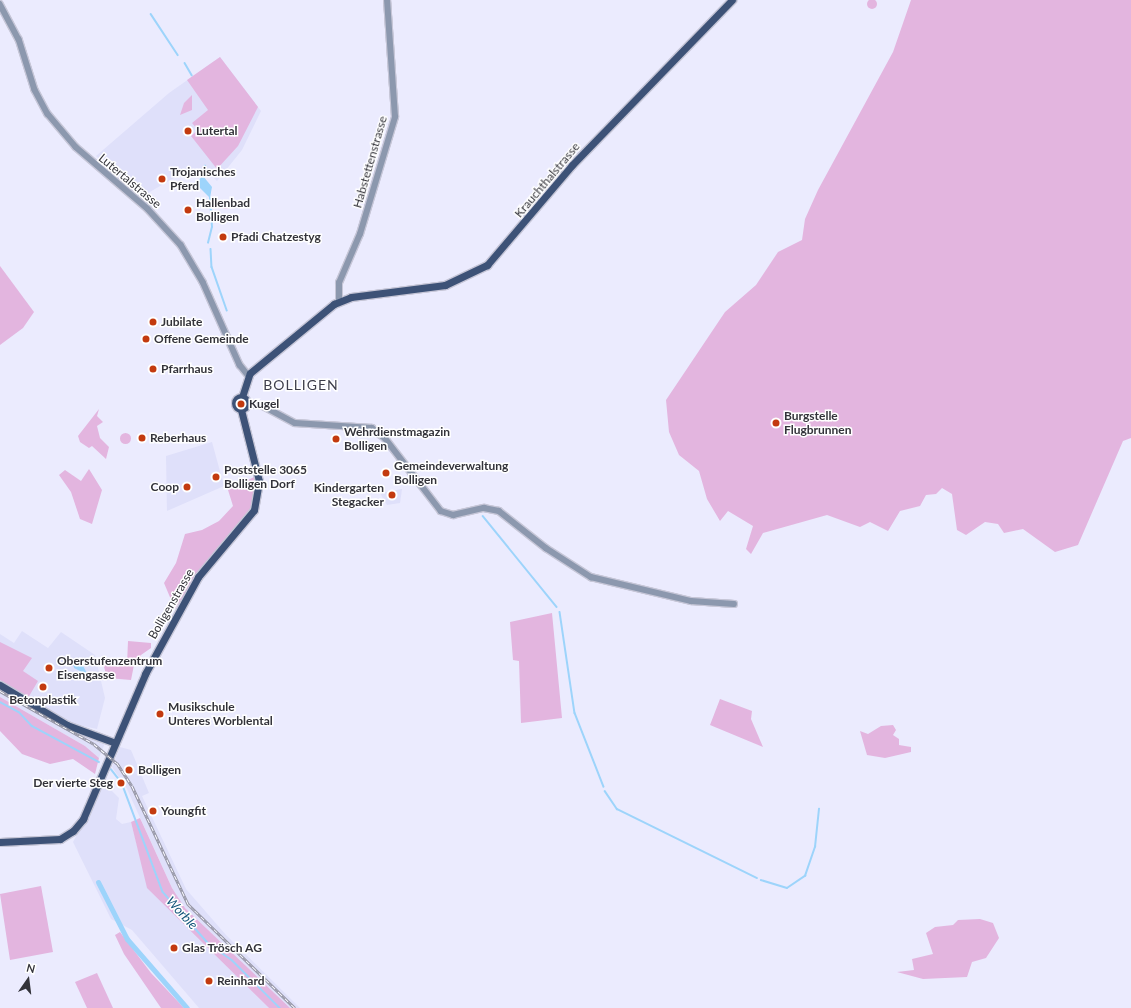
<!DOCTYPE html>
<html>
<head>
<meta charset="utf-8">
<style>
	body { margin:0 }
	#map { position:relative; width:1131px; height:1008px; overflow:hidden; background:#ebebfe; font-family:Lato,sans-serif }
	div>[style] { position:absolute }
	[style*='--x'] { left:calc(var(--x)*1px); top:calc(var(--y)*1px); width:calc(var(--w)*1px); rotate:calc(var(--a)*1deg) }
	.built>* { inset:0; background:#dfe0fa }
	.green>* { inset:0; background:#e3b5df }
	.round { border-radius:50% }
	.water>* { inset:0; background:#9dd4fb }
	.stream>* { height:1.5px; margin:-0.75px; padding:0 0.75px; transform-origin:0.75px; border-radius:0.75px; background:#9dd4fb }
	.canal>* { height:5px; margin:-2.5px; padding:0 2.5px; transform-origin:2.5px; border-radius:2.5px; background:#9dd4fb }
	.roads { filter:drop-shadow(1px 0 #c6c6d7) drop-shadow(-1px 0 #c6c6d7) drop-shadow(0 1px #c6c6d7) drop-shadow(0 -1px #c6c6d7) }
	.minor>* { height:5.5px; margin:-2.75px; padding:0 2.75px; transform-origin:2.75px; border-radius:2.75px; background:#8c98ae }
	.major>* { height:7px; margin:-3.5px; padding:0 3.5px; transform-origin:3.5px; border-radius:3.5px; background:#3d5277 }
	.major>.ring { margin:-3.5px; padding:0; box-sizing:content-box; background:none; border:7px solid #3d5277; border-radius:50% }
	.rail>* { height:3px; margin-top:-1.5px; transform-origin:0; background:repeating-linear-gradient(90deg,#fff 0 4.5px,#9595a3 0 9px); box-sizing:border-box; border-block:1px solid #9595a3 }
	.dots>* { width:11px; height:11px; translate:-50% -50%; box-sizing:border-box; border:2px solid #fff; border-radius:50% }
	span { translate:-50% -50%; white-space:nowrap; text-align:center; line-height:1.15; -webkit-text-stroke:3px #fff; paint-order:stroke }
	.poi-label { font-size:12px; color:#33333a; font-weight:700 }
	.left { translate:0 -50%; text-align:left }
	.right { translate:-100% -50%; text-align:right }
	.street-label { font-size:12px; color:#33333a }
	.water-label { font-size:13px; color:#15567b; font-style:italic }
	.quarter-label { font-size:14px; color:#3d3d4c; letter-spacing:1px }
	.north { position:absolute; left:8px; top:960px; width:40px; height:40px; -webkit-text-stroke:3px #fff; paint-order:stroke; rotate:14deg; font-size:11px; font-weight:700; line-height:16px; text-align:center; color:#33333a }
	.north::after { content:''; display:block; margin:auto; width:14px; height:18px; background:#33333a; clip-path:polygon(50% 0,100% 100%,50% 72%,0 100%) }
</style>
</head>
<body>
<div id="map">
	<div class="built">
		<div style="clip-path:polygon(220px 57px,261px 111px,242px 150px,217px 181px,204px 169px,184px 172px,143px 196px,96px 156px,169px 93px)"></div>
		<div style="clip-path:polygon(212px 442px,224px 486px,167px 511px,166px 456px)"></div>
		<div style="clip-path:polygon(402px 489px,400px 503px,387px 505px,380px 493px)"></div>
		<div style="clip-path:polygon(22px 631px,48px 648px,61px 632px,95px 655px,105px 698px,97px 729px,73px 724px,0 681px,0 634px,14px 643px)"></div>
		<div style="clip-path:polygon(0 688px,52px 720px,105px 743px,99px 758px,85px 746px,0 697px)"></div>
		<div style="clip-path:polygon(120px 747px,131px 750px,149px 793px,142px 796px,186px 889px,226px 935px,300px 1008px,290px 1008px,185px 908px,172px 888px,127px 789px,112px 767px)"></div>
		<div style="clip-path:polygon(104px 783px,119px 798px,116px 819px,122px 824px,131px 822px,148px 888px,269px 1008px,199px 1008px,132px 930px,111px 919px,73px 842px)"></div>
	</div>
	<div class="green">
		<div class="round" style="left:867px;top:-1px;width:10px;height:10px"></div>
		<div style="clip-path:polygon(911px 0,1131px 0,1131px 438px,1123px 441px,1078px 545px,1055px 552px,1023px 529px,1004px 533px,998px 524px,985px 522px,966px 535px,957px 530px,952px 494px,942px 488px,936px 494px,926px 495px,920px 506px,900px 511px,888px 531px,870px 522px,860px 527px,827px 515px,763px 533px,751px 554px,746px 549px,753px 526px,728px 511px,720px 521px,707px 499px,699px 471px,679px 455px,669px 432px,666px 400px,725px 312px,756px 285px,778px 252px,802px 240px,805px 219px,818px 190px,893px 52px)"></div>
		<div style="clip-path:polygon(220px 57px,258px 107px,238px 146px,217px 169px,191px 136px,198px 130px,192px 123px,208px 110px,187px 80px)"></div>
		<div style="clip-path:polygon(192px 95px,192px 110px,180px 115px,184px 103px)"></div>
		<div class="round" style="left:220.5px;top:199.5px;width:9px;height:9px"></div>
		<div style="clip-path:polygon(0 266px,34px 312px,23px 328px,0 345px)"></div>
		<div style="clip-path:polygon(99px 409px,97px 416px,103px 422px,97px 426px,100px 438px,109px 447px,106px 459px,92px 446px,89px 448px,80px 442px,78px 436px)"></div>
		<div class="round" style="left:119.5px;top:432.5px;width:11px;height:11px"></div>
		<div style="clip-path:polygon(89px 469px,102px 490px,92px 524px,80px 519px,71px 492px,59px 475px,65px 470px,81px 481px)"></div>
		<div style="clip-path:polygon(256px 476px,251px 511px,200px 570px,175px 609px,164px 583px,176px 563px,185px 534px,202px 530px,219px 521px,233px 506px,228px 490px)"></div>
		<div style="clip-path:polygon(552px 613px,562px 718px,521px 723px,519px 661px,513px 660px,510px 622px)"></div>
		<div style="clip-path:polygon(128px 641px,151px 643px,151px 648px,141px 655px,139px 665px,134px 665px,131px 680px,107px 678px,103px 663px,127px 664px)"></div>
		<div style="clip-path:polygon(0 642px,32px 658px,23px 671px,38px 681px,28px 698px,0 680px)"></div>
		<div style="clip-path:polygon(0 697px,85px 746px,99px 758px,95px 774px,73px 759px,50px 764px,22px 754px,0 731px)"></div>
		<div style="clip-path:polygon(720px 699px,752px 711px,751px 719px,763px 747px,710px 725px)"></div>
		<div style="clip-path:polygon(893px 725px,896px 730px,893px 735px,899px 739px,899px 745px,911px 747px,911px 752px,885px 758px,867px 755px,860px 731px,868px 734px,881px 726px)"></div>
		<div style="clip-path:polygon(140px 818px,172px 888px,185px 908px,290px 1008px,269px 1008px,147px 888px,131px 822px)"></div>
		<div style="clip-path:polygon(41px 886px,53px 952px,10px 960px,0 894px)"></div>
		<div style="clip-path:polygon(980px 919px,993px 923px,999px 938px,986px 958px,972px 962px,967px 977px,923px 979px,897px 972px,914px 970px,912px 959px,933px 954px,926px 933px,935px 927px,953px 925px,958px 920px)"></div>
		<div style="clip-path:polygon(120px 932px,151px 973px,184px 1008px,161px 1008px,124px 954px,115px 935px)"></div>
		<div style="clip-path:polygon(97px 973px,113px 1008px,87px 1008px,75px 982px)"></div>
	</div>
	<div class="water">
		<div style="clip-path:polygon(203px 176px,212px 187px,210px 198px,195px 183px)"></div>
		<div style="clip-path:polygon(73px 664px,82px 664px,88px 675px,74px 668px)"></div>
	</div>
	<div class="stream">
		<div style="--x:151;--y:14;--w:49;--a:56.6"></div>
		<div style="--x:185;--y:63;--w:14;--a:60"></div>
		<div style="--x:203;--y:176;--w:10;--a:-79"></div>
		<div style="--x:208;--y:243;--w:16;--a:-76"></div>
		<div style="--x:212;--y:227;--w:29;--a:-94"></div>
		<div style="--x:211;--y:249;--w:18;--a:87"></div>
		<div style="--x:212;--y:267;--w:46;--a:70.8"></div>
		<div style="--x:483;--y:516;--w:117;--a:50.9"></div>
		<div style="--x:560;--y:612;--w:102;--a:81.6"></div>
		<div style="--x:575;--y:713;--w:79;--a:68.6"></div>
		<div style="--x:0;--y:702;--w:21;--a:28"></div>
		<div style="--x:19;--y:712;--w:19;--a:47"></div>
		<div style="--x:32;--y:726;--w:76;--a:28.2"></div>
		<div style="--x:111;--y:769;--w:18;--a:52"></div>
		<div style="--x:122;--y:783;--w:116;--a:69.4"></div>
		<div style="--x:163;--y:892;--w:69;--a:48.5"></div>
		<div style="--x:209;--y:944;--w:28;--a:35"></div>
		<div style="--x:232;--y:960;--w:68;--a:45"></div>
		<div style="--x:605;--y:791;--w:22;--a:56"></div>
		<div style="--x:617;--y:809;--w:156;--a:26.2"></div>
		<div style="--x:761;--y:880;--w:27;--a:17"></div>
		<div style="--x:787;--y:888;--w:22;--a:-34"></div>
		<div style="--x:805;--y:876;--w:31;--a:-71"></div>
		<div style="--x:815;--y:847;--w:38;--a:-84"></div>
	</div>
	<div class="canal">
		<div style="--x:98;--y:882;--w:64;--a:63"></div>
		<div style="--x:127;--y:939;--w:91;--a:49"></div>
	</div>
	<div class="roads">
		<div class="minor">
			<div style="--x:0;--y:4;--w:40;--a:62"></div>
			<div style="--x:19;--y:39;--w:53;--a:72.6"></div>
			<div style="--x:35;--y:90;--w:27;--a:62"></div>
			<div style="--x:48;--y:114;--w:43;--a:49.7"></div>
			<div style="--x:76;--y:147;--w:95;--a:40.7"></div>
			<div style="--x:148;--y:209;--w:49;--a:47.5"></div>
			<div style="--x:181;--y:245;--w:43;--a:59.3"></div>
			<div style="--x:203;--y:282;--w:91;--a:66"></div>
			<div style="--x:240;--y:365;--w:13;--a:51"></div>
			<div style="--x:339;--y:301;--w:18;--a:-90"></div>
			<div style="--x:339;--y:283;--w:53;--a:-66.8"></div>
			<div style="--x:360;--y:234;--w:122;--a:-73.3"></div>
			<div style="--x:395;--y:117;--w:117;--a:-93.9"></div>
			<div style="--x:247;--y:403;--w:16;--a:11"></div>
			<div style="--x:263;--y:406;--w:36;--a:28"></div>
			<div style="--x:295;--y:423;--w:77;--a:3.7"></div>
			<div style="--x:372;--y:428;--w:16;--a:38"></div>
			<div style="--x:385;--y:438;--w:92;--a:52.5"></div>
			<div style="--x:441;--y:511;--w:13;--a:18"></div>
			<div style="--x:453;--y:515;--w:32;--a:-13"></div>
			<div style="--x:484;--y:508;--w:15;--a:11"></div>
			<div style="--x:499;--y:511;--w:60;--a:38.2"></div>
			<div style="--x:546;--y:548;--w:54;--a:32.8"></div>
			<div style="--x:591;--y:577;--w:103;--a:13.5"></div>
			<div style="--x:691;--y:601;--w:43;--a:4"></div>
		</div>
		<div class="major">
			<div class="ring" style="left:235px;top:397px;width:5px;height:5px"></div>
			<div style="--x:242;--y:397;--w:25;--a:-72"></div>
			<div style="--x:250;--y:373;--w:109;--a:-39.4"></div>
			<div style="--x:334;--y:304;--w:18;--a:-22"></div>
			<div style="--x:351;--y:297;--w:95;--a:-7.3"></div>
			<div style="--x:445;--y:285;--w:47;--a:-25.5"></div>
			<div style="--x:487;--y:265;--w:131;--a:-49.6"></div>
			<div style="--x:572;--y:165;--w:230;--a:-45.9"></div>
			<div style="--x:0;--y:685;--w:78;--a:30.8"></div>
			<div style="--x:67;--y:725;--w:49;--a:20.3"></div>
			<div style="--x:0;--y:842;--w:60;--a:-2.9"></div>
			<div style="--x:60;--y:839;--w:15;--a:-32"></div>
			<div style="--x:73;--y:831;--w:16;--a:-50"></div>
			<div style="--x:83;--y:819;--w:158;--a:-66.8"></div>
			<div style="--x:145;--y:674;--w:111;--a:-61.3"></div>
			<div style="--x:198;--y:577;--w:87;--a:-50.1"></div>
			<div style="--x:254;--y:510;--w:29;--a:-80"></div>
			<div style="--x:259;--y:481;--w:73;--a:-104.2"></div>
		</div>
	</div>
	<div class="rail">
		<div style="--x:0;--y:691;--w:108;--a:29.4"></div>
		<div style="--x:94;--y:744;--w:30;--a:40"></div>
		<div style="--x:117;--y:763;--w:27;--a:57"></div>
		<div style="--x:132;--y:786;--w:131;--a:64.6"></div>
		<div style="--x:188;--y:904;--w:149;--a:44.2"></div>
	</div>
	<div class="dots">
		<div style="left:188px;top:131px;background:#c33a0f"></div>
		<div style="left:162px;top:179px;background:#c33a0f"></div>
		<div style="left:188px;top:210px;background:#c33a0f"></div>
		<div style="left:223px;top:237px;background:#c33a0f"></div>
		<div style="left:153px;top:322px;background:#c33a0f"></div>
		<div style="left:146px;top:339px;background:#c33a0f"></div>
		<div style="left:153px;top:369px;background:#c33a0f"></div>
		<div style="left:241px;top:404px;background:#c33a0f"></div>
		<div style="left:776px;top:423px;background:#c33a0f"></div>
		<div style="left:142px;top:438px;background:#c33a0f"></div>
		<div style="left:336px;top:439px;background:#c33a0f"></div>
		<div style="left:386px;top:473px;background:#c33a0f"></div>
		<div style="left:216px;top:477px;background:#c33a0f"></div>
		<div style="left:187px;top:487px;background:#c33a0f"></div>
		<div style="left:392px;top:495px;background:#c33a0f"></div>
		<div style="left:49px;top:668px;background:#c33a0f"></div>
		<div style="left:43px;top:687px;background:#c33a0f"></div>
		<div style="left:160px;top:714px;background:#c33a0f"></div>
		<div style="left:129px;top:770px;background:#c33a0f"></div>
		<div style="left:121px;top:783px;background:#c33a0f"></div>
		<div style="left:153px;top:811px;background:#c33a0f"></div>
		<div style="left:174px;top:948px;background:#c33a0f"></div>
		<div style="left:209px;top:981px;background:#c33a0f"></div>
	</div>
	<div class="poi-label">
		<span class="left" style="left:196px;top:131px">Lutertal</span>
		<span class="left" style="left:170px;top:179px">Trojanisches<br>Pferd</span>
		<span class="left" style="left:196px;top:210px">Hallenbad<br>Bolligen</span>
		<span class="left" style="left:231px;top:237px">Pfadi Chatzestyg</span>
		<span class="left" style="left:161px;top:322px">Jubilate</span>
		<span class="left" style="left:154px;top:339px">Offene Gemeinde</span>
		<span class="left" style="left:161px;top:369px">Pfarrhaus</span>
		<span class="left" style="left:249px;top:404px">Kugel</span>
		<span class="left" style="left:784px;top:423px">Burgstelle<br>Flugbrunnen</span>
		<span class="left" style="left:344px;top:439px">Wehrdienstmagazin<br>Bolligen</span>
		<span class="left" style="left:150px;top:438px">Reberhaus</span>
		<span class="left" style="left:394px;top:473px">Gemeindeverwaltung<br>Bolligen</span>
		<span class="left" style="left:224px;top:477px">Poststelle 3065<br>Bolligen Dorf</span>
		<span class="right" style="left:179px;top:487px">Coop</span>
		<span class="right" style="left:384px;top:495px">Kindergarten<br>Stegacker</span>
		<span class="left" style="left:57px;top:668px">Oberstufenzentrum<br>Eisengasse</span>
		<span style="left:43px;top:700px">Betonplastik</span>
		<span class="left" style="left:168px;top:714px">Musikschule<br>Unteres Worblental</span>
		<span class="left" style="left:138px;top:770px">Bolligen</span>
		<span class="right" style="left:113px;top:783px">Der vierte Steg</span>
		<span class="left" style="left:161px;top:811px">Youngfit</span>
		<span class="left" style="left:182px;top:948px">Glas Trösch AG</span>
		<span class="left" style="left:217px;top:981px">Reinhard</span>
	</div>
	<div class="street-label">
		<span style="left:370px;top:162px;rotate:-74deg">Habstettenstrasse</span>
		<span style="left:547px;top:180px;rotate:-50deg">Krauchthalstrasse</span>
		<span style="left:130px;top:181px;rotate:40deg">Lutertalstrasse</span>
		<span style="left:171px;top:604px;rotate:-60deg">Bolligenstrasse</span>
	</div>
	<div class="water-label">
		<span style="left:182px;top:913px;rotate:47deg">Worble</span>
	</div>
	<div class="quarter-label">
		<span style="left:301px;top:385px">BOLLIGEN</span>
	</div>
	<div class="north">N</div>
</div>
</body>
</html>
